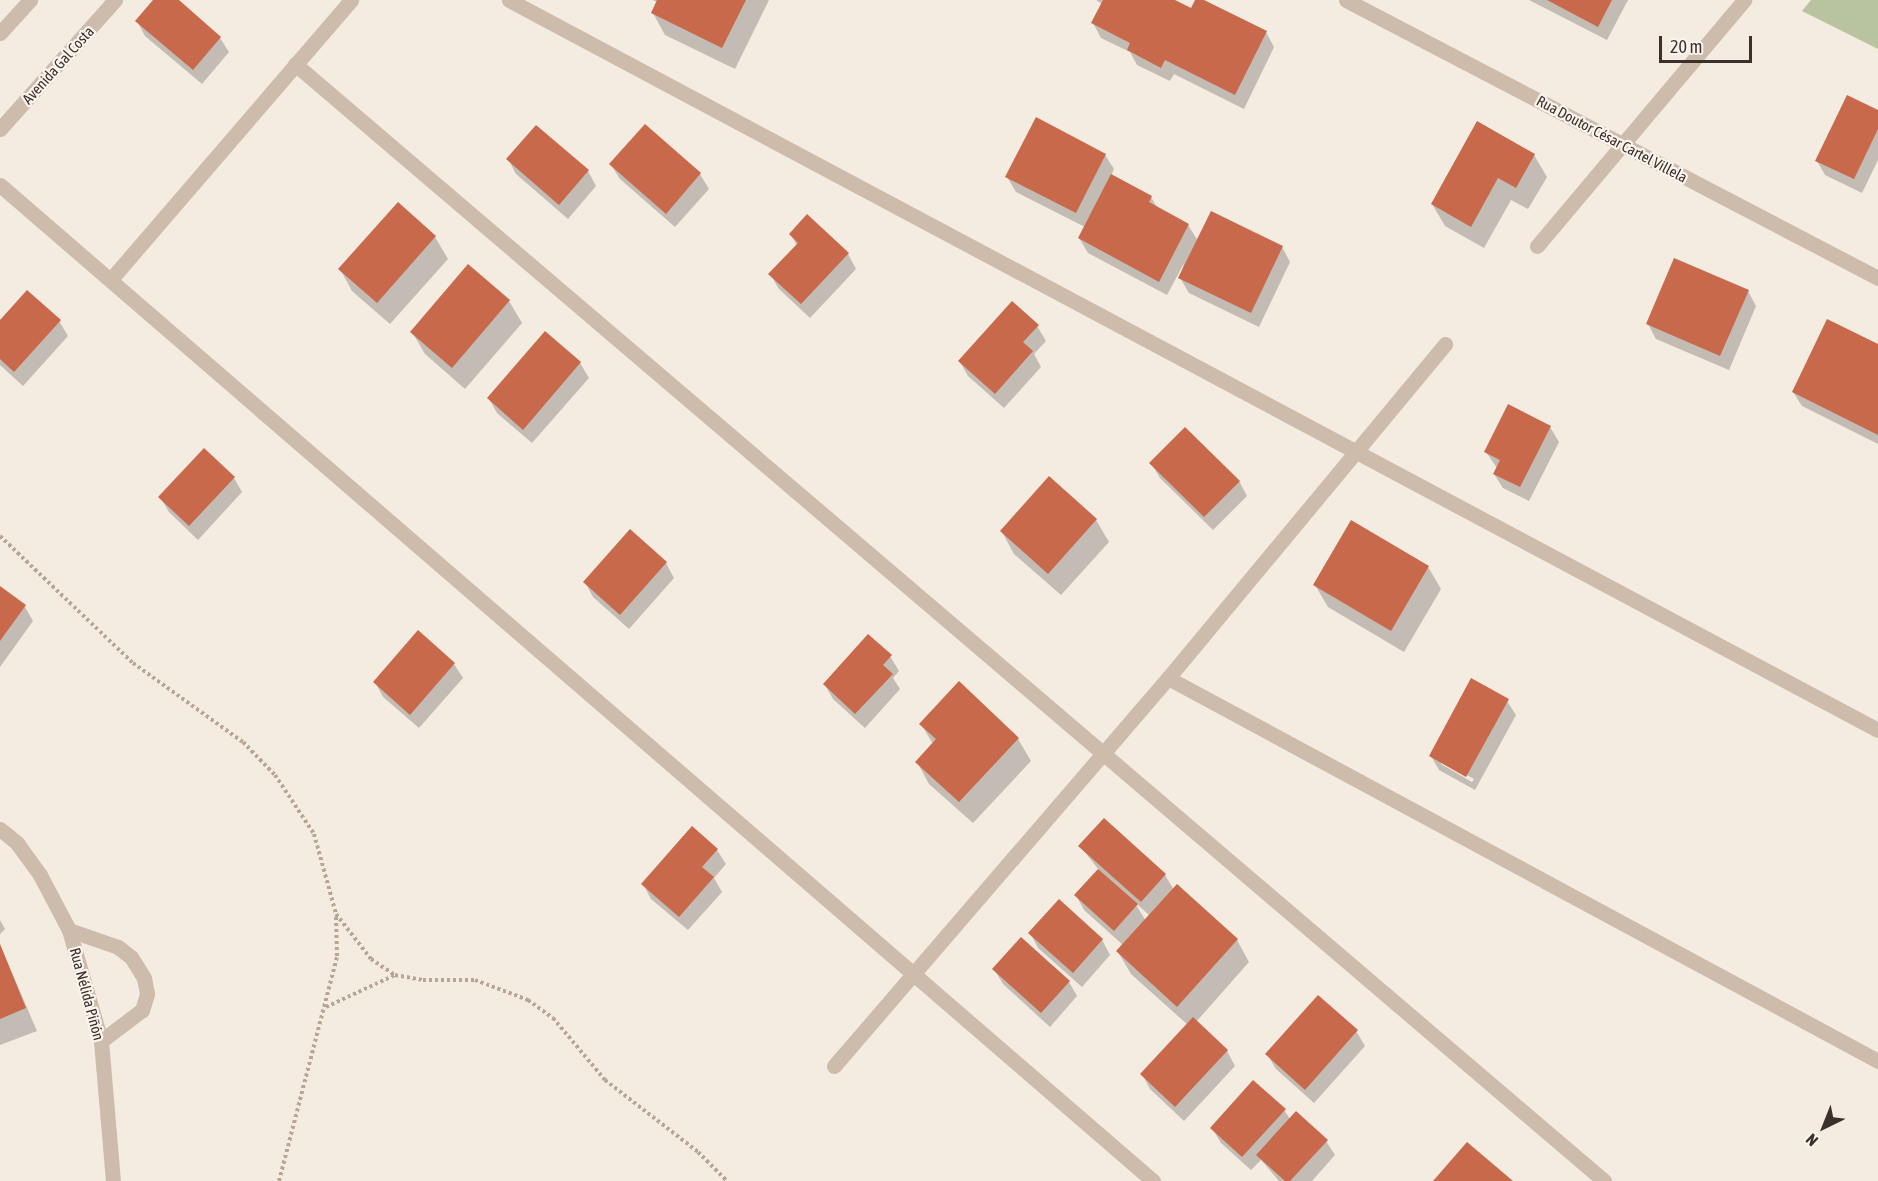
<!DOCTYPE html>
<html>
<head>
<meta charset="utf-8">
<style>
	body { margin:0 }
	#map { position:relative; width:1878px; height:1181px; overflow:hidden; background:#f4ebe1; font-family:"Asap Condensed",sans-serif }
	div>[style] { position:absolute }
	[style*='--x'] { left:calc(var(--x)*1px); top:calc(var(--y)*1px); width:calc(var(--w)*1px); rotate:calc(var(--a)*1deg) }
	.green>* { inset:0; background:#b8c4a0 }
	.shadow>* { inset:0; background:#0003 }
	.building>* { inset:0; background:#c8694b }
	.path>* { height:4px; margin-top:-2px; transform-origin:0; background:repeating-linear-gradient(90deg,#b9a596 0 3px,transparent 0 6px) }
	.street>* { height:15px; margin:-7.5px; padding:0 7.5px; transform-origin:7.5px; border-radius:7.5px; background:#cdbbac }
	span { translate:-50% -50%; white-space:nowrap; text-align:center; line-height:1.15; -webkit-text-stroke:4.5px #fbf5ee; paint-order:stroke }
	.street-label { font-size:15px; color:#3b302b }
	.north { position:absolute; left:1794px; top:1097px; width:60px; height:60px; -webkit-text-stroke:4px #fbf5ee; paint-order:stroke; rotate:223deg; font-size:16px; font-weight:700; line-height:24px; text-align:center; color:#3b302b }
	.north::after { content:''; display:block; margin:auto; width:21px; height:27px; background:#3b302b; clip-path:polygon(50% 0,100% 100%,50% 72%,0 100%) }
	.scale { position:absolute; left:1659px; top:36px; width:93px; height:27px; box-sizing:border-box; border:3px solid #3b302b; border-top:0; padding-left:8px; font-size:18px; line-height:21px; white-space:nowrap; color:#3b302b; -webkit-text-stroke:4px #fbf5ee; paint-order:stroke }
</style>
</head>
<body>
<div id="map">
	<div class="green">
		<div style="clip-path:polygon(1811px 0,1878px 0,1878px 49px,1802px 11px)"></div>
	</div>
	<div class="shadow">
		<div style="clip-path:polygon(155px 0,177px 0,220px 38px,229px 52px,202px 84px,145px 36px,137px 21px)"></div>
		<div style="clip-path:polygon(653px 0,769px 0,735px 69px,665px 35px,653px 13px,658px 3px)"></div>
		<div style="clip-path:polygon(1096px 0,1171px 0,1192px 10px,1201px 0,1266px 32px,1274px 47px,1244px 109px,1174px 74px,1170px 81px,1137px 65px,1130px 52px,1101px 38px,1093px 23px,1102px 4px)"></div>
		<div style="clip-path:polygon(1529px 0,1628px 0,1607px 40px)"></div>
		<div style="clip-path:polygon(1878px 112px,1878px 160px,1862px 193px,1825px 175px,1817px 161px)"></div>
		<div style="clip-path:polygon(1105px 155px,1114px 169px,1111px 176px,1151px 197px,1158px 209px,1188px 225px,1198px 241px,1282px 247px,1290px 262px,1259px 327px,1189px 293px,1180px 278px,1184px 263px,1167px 295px,1088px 253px,1079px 238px,1085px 227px,1016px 192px,1007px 177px)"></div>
		<div style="clip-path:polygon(1534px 155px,1547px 177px,1528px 209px,1511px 200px,1484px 248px,1445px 226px,1432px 204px)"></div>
		<div style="clip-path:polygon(508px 159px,588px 171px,596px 186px,568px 219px,516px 174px)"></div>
		<div style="clip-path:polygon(611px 165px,700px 174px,709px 189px,675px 227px,620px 179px)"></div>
		<div style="clip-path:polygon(398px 204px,435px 237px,448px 259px,390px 324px,352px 291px,340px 269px)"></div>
		<div style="clip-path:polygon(791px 234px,848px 254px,856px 269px,810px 318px,779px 289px,770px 274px,797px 246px)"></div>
		<div style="clip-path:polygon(1748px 291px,1756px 306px,1729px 370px,1656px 339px,1648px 324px)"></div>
		<div style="clip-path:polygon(509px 301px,522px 323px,465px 389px,425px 354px,412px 332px)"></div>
		<div style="clip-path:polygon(59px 321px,68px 336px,23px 386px,0 365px,0 323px)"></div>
		<div style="clip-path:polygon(1037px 326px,1046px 341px,1034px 354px,1041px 367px,1004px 408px,968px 376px,960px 362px)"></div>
		<div style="clip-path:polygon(1878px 346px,1878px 444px,1802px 406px,1793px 392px)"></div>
		<div style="clip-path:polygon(580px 363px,589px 378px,532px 443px,497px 413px,489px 399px)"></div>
		<div style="clip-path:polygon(1550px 427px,1559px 442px,1529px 501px,1503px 488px,1494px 474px,1497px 468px,1486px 452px)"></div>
		<div style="clip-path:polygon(1151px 463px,1239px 481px,1247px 496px,1213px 530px,1160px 478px)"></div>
		<div style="clip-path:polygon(234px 478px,242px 492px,198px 540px,169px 512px,160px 497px)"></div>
		<div style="clip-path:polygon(1096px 520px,1109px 542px,1061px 595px,1014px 554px,1002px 532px)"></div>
		<div style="clip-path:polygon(666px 563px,674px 578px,629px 629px,593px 597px,585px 582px)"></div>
		<div style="clip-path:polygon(1428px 567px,1441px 589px,1404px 652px,1328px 607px,1315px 585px)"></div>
		<div style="clip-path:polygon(0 588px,25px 607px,33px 621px,0 667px)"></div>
		<div style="clip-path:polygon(890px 656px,899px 671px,893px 678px,900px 689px,865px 728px,833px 699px,825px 685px)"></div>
		<div style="clip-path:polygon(454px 664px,463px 678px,419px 728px,383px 697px,375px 682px)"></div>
		<div style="clip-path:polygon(evenodd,1507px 701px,1516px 715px,1475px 790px,1439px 770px,1431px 756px,1507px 701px,1441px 761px,1474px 779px,1472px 782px,1441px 764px,1441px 761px)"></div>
		<div style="clip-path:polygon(921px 724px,1018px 739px,1031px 761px,973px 823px,929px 784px,917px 762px,933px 744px)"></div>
		<div style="clip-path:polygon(evenodd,1104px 820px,1165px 875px,1174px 890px,1237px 940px,1249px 962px,1196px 1022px,1227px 1051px,1235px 1066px,1184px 1121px,1150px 1089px,1142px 1074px,1188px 1025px,1131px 974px,1118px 952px,1123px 945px,1084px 910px,1076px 895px,1099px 870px,1080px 846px,1104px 820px,1137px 904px,1150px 916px,1146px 921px,1136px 905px,1137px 904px)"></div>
		<div style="clip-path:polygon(717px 850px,726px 864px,714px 878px,722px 892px,688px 930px,651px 899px,643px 884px)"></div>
		<div style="clip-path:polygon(1059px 902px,1102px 940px,1110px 955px,1082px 987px,1038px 948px,1030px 933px)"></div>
		<div style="clip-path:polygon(0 920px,5px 929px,0 934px)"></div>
		<div style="clip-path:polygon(0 945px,37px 1031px,0 1045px)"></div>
		<div style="clip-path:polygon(994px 969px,1069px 982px,1077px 996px,1050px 1027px,1003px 984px)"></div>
		<div style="clip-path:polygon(1356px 1031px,1365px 1046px,1314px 1103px,1276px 1069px,1267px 1054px)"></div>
		<div style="clip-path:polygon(1284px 1110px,1290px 1119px,1326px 1141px,1335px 1155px,1312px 1181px,1279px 1181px,1261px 1160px,1251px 1170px,1221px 1143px,1212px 1128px)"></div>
	</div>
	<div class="building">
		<div style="clip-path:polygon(153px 0,179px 0,221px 37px,193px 70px,135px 21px)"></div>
		<div style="clip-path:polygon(657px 0,746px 0,722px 48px,651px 13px)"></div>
		<div style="clip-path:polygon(1103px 0,1175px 0,1191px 8px,1195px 0,1204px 0,1267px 31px,1235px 95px,1165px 60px,1161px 68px,1127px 50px,1130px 43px,1091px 23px)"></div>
		<div style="clip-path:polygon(1547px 0,1612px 0,1598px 27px)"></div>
		<div style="clip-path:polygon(1847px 95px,1878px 110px,1878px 129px,1854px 179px,1815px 161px)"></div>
		<div style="clip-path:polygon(1036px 117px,1106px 154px,1076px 213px,1005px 177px)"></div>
		<div style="clip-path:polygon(1477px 121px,1535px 154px,1516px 188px,1498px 178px,1471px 227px,1431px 204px)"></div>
		<div style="clip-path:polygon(645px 124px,701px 173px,666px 214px,609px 164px)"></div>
		<div style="clip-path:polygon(536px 125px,589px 170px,559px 205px,506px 159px)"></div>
		<div style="clip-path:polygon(1111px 174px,1152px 196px,1149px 202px,1189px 224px,1159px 282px,1078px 238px)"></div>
		<div style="clip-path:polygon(398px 202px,436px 236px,377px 303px,338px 269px)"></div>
		<div style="clip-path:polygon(1211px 211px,1283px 246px,1251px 313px,1178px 278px)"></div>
		<div style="clip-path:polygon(807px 214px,849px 253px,801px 304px,768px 274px,798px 243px,789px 234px)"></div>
		<div style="clip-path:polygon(1674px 258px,1749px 290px,1720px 356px,1646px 324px)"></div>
		<div style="clip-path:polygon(468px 264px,510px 300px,452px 368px,410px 332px)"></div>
		<div style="clip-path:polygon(27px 290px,61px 320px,14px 372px,0 359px,0 320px)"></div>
		<div style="clip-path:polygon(1012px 301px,1039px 325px,1023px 342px,1033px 351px,995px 394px,958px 361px)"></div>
		<div style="clip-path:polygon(1827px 319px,1878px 344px,1878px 435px,1792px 392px)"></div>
		<div style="clip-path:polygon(545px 331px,581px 362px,523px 430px,487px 398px)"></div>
		<div style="clip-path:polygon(1508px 404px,1551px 426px,1520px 487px,1493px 474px,1500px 460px,1484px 452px)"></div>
		<div style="clip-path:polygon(1185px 427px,1240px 481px,1204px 517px,1149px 463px)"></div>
		<div style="clip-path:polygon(204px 448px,235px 477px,189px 526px,158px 497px)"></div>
		<div style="clip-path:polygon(1049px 476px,1097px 519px,1048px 574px,1000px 531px)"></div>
		<div style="clip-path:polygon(1351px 520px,1429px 566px,1391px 631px,1313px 585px)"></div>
		<div style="clip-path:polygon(630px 529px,667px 562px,620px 615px,583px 582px)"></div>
		<div style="clip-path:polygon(0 586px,26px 605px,0 641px)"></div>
		<div style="clip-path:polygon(418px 630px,455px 663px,410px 715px,373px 682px)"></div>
		<div style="clip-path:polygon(868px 634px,892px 655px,883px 665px,893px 674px,855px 714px,823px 684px)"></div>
		<div style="clip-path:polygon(1471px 678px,1509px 699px,1466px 777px,1429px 756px)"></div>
		<div style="clip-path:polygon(959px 681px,1019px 738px,959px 802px,915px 762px,936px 739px,919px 724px)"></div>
		<div style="clip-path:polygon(1104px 818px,1166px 874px,1141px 902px,1078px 846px)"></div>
		<div style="clip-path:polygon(692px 826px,718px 849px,702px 867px,714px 877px,679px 917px,641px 884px)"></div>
		<div style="clip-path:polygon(1098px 869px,1138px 904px,1114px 931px,1074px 895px)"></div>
		<div style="clip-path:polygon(1177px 884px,1238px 939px,1177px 1007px,1116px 951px)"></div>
		<div style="clip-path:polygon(1059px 899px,1103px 939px,1073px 973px,1028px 933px)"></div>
		<div style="clip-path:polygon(1021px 937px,1070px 981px,1041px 1013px,992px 969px)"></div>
		<div style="clip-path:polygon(0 944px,26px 1008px,0 1019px)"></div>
		<div style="clip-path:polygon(1318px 995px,1358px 1030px,1305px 1090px,1265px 1054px)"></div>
		<div style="clip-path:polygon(1193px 1017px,1228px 1050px,1175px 1107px,1140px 1074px)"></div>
		<div style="clip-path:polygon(1253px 1080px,1286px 1109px,1242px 1157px,1210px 1128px)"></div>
		<div style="clip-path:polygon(1296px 1111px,1328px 1140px,1290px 1181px,1285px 1181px,1256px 1155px)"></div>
		<div style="clip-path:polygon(1467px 1142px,1513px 1181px,1433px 1181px)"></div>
	</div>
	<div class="path">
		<div style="--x:0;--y:536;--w:184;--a:43.7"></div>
		<div style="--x:133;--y:663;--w:135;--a:35.7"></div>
		<div style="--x:243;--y:742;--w:46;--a:45.9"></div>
		<div style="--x:275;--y:775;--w:71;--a:56.5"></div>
		<div style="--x:314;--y:834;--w:83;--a:74.6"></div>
		<div style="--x:336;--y:914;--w:57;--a:52.1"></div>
		<div style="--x:371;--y:959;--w:29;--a:34"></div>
		<div style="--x:395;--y:975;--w:28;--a:10"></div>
		<div style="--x:423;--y:980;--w:52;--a:0"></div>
		<div style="--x:475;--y:980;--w:57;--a:20.7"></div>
		<div style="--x:528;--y:1000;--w:31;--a:36"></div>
		<div style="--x:553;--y:1018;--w:81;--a:50"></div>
		<div style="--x:605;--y:1080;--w:118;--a:37.7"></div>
		<div style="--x:698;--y:1152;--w:41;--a:45"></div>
		<div style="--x:326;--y:1007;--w:76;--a:-24.9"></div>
		<div style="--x:279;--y:1181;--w:232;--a:-75.5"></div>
		<div style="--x:337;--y:956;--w:42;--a:-91.4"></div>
	</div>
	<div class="street">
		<div style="--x:509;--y:0;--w:1551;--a:28.07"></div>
		<div style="--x:1346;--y:0;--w:600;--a:27.59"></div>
		<div style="--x:0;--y:33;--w:45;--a:-47.7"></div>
		<div style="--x:295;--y:64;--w:1721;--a:40.47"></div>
		<div style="--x:0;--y:129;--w:173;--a:-48.3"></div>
		<div style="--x:0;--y:185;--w:1524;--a:40.82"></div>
		<div style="--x:1537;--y:246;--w:322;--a:-49.9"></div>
		<div style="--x:112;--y:278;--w:367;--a:-49.3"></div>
		<div style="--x:1168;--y:678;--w:807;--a:28.34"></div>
		<div style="--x:0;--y:829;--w:22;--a:39"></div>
		<div style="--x:17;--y:843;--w:39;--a:54"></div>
		<div style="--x:40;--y:875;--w:62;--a:62.2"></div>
		<div style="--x:69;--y:930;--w:116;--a:73.9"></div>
		<div style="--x:101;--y:1041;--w:141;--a:85.1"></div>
		<div style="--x:69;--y:930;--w:52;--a:19.1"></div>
		<div style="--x:118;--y:947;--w:16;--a:38"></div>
		<div style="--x:131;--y:957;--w:25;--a:58"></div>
		<div style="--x:144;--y:978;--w:16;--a:79"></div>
		<div style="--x:147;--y:994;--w:17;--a:107"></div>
		<div style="--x:142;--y:1010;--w:51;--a:142.9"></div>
		<div style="--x:834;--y:1066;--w:512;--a:-49.28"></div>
		<div style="--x:1168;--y:678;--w:434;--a:-50.3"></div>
	</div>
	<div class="street-label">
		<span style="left:58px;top:65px;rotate:-48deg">Avenida Gal Costa</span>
		<span style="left:1612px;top:139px;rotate:28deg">Rua Doutor César Cartel Villela</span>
		<span style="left:87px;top:994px;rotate:75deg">Rua Nélida Piñón</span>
	</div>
	<div class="north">N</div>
	<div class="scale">20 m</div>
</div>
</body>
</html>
